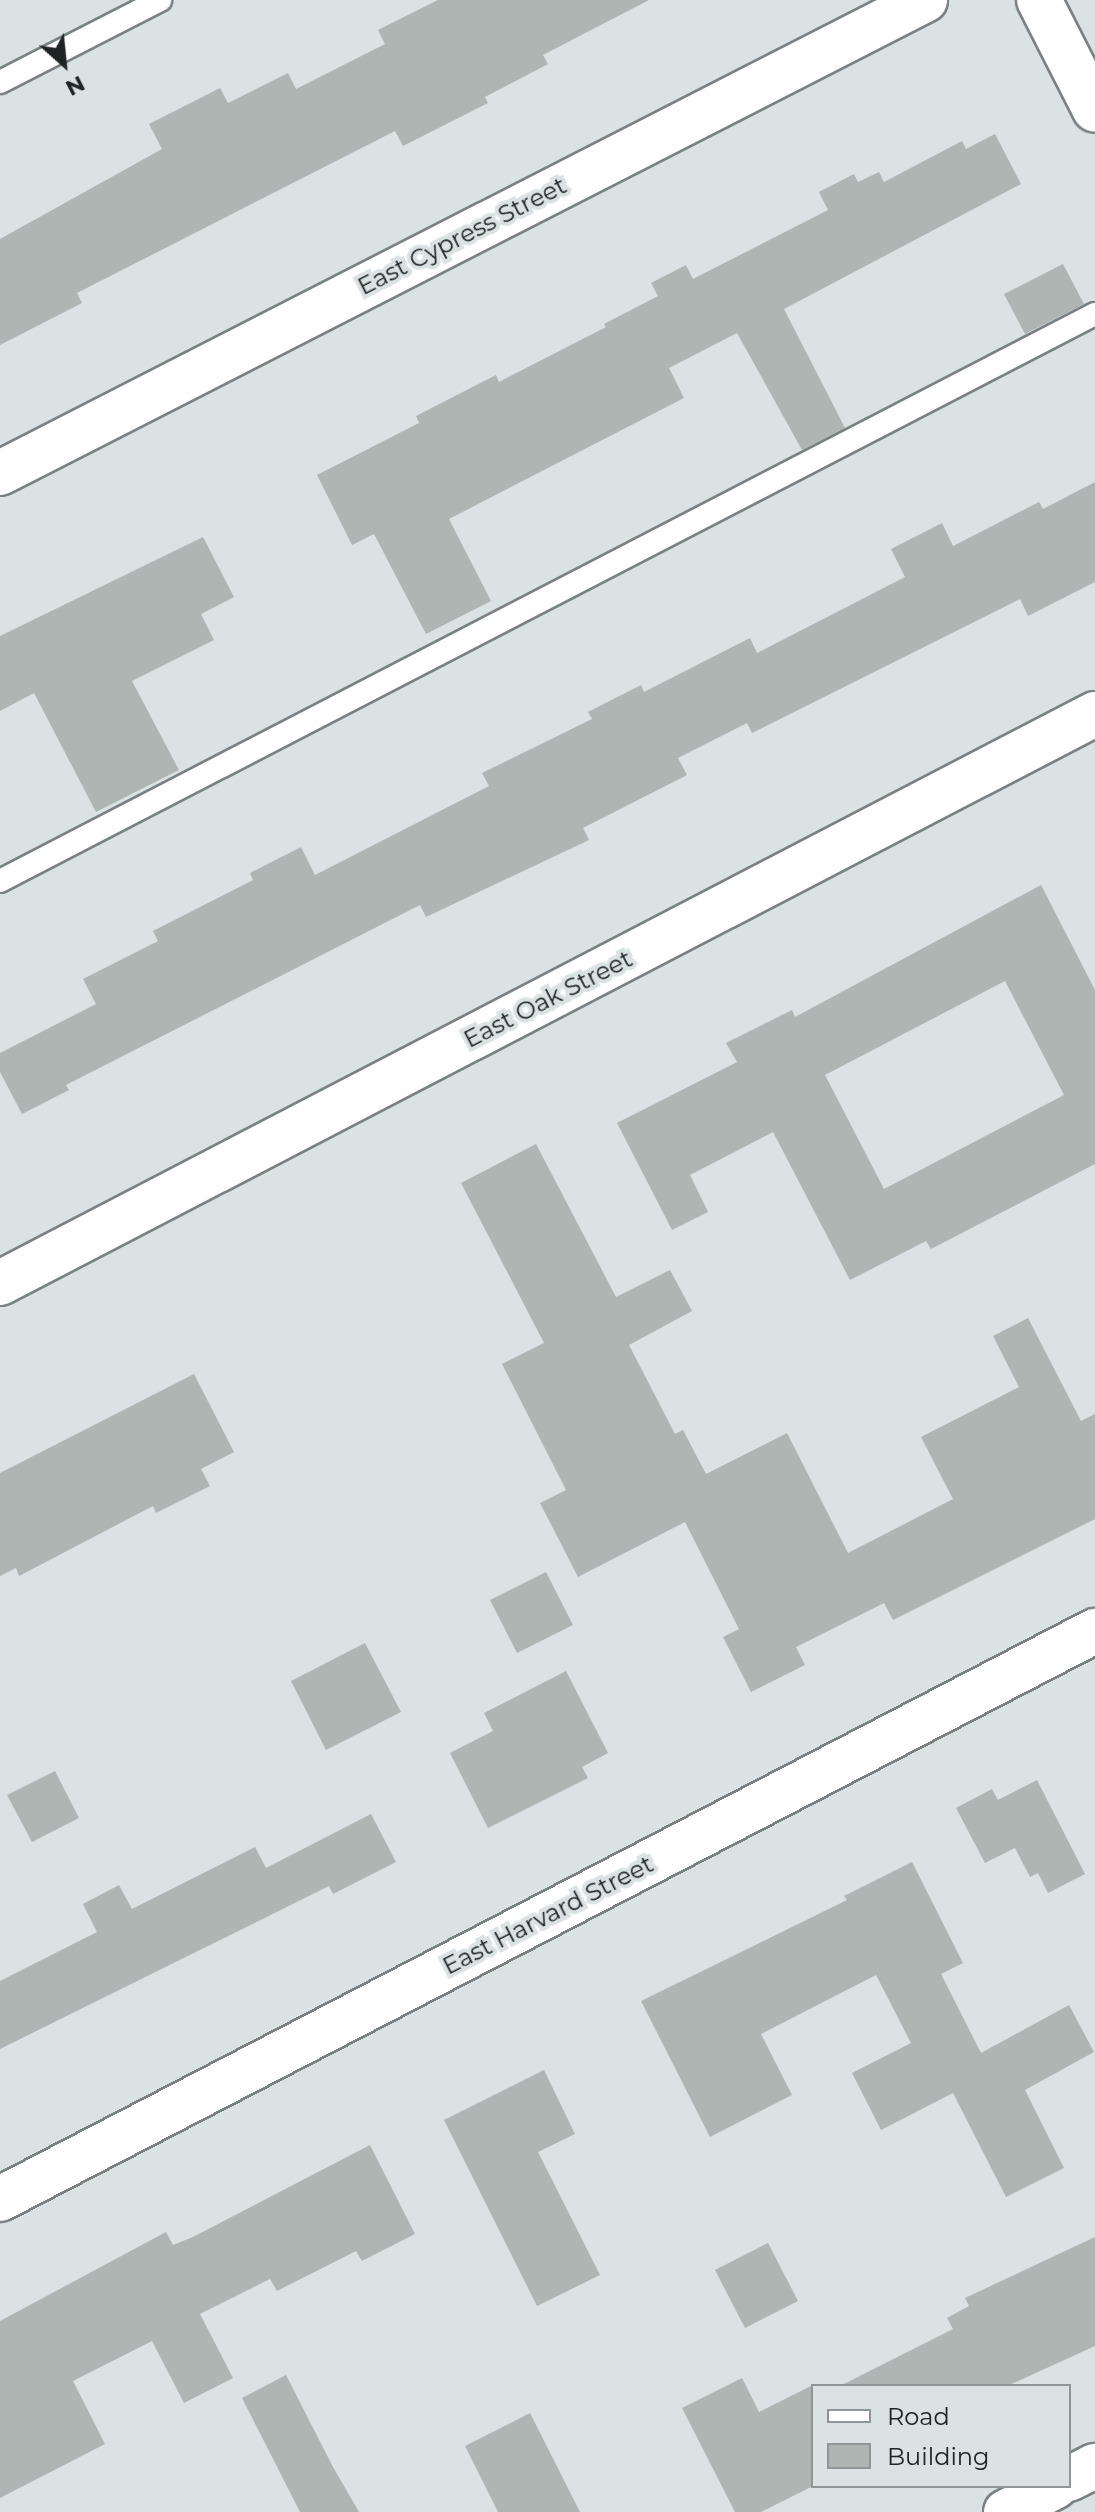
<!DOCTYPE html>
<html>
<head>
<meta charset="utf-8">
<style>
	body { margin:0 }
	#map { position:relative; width:1095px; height:2512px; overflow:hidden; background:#dae2e3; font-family:Montserrat,sans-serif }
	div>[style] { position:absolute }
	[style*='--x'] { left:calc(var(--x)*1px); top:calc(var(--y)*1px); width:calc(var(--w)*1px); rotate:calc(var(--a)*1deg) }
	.building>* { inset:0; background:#aeb5b3 }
	.roads { filter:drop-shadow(2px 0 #7a8182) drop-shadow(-2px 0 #7a8182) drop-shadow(0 2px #7a8182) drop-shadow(0 -2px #7a8182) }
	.service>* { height:22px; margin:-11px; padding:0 11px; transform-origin:11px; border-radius:11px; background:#fff }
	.minor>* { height:44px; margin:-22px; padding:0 22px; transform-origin:22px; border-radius:22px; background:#fff }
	span { translate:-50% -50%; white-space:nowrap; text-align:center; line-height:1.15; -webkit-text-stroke:8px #dae2e3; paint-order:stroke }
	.street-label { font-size:24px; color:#202323 }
	.legend { position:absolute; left:811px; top:2384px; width:260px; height:104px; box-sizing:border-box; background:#dae2e3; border:2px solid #909696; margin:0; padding:10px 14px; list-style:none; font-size:24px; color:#202323 }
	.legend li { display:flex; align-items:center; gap:16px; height:40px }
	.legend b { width:40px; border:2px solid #909696 }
	.north { position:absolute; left:24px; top:24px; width:80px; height:80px; -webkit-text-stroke:6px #dae2e3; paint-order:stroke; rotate:153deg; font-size:22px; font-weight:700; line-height:32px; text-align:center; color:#202323 }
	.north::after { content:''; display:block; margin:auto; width:28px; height:36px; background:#202323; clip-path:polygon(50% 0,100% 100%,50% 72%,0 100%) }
</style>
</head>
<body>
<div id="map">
	<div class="building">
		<div style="clip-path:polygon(438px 0,649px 0,543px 55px,548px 64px,485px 97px,488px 103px,403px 146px,395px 131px,77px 293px,82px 303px,0 345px,0 239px,162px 149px,149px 124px,220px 88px,228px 103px,288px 73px,296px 89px,385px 44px,378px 30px)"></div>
		<div style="clip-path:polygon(995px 134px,1021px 184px,784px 309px,845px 428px,802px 450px,737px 333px,669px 368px,684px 398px,449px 519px,491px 601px,426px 634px,374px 534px,352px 545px,317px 475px,419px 423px,416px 416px,496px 375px,499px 382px,606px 327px,604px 324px,658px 296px,651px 283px,686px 265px,693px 279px,828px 210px,819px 192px,854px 174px,858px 182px,879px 172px,884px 182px,962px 141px,966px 149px)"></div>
		<div style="clip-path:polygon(1063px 264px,1084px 304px,1025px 334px,1004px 294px)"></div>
		<div style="clip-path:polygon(1095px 482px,1095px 582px,1028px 616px,1020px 599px,752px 733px,747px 723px,678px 758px,687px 775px,583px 828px,589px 840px,426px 917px,420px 905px,66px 1085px,69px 1090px,22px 1114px,0 1072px,0 1053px,96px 1004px,83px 979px,158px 941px,153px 931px,253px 880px,250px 873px,301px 847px,315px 875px,489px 786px,482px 773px,592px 719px,588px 712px,641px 685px,644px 692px,750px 638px,757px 653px,905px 577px,891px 549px,942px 523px,953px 546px,1039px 502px,1043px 509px)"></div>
		<div style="clip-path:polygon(203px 537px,234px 597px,201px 614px,214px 640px,132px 681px,179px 770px,96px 812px,34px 693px,0 711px,0 636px)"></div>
		<div style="clip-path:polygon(evenodd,1041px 885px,1095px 990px,1095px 1164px,931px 1249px,926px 1241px,850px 1280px,773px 1132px,690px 1175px,708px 1212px,672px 1230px,617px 1123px,737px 1062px,726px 1043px,792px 1010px,795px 1017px,1041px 885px,1005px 981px,1064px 1095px,884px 1189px,825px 1075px,1005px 981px)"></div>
		<div style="clip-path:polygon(536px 1144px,616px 1297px,670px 1270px,692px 1311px,629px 1345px,675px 1434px,683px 1430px,706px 1474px,787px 1433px,848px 1553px,953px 1499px,921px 1437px,1019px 1387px,993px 1336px,1028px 1318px,1081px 1421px,1095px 1414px,1095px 1519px,893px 1620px,884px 1603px,796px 1647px,805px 1665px,751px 1692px,723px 1637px,739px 1629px,685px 1522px,578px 1577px,540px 1503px,566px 1490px,502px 1364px,544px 1343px,461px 1183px)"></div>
		<div style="clip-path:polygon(194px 1374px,234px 1452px,201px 1469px,210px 1486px,156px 1513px,153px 1506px,19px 1576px,16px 1568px,0 1576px,0 1473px)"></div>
		<div style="clip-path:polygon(546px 1572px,573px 1625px,517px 1653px,490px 1600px)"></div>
		<div style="clip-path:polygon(365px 1643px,401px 1712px,326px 1750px,291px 1681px)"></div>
		<div style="clip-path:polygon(566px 1671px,608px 1753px,582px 1767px,588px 1778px,488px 1828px,450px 1753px,493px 1731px,484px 1713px)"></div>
		<div style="clip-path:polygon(55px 1771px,79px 1818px,32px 1842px,7px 1795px)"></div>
		<div style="clip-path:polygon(1037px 1780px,1085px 1874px,1048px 1893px,1038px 1873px,1030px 1877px,1015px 1848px,985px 1863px,956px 1808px,992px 1789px,998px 1800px)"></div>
		<div style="clip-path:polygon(371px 1814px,396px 1862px,333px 1894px,329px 1886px,0 2049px,0 1981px,97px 1932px,83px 1904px,119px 1885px,132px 1909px,255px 1847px,266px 1868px)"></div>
		<div style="clip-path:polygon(912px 1862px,963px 1963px,941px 1974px,981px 2053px,1069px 2005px,1094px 2052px,1025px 2090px,1064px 2168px,1006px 2197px,953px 2093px,881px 2130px,852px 2073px,911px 2043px,876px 1975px,761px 2034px,792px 2095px,710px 2137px,641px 2001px,847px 1900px,844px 1896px)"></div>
		<div style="clip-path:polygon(544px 2070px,575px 2134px,538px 2152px,600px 2275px,537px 2306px,444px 2120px)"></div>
		<div style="clip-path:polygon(370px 2145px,415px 2234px,362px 2261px,356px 2251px,277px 2291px,270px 2279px,200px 2314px,233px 2378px,184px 2403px,152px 2341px,73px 2381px,105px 2444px,0 2498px,0 2321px,166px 2232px,173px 2245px,193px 2237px)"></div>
		<div style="clip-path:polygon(1095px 2237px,1095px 2346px,1007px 2386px,840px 2386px,953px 2329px,947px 2318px,969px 2306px,965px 2298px)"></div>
		<div style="clip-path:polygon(768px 2243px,798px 2301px,745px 2328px,715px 2270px)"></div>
		<div style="clip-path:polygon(286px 2375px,333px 2467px,359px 2512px,300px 2512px,242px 2398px)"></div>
		<div style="clip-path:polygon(742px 2378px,759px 2412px,813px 2385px,813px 2486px,761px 2512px,735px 2512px,682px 2408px)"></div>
		<div style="clip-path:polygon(530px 2413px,580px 2512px,498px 2512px,465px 2446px)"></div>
	</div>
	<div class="roads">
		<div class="service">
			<div style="--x:0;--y:82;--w:180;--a:-27.1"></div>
			<div style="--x:0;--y:881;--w:1233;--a:-27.38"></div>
		</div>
		<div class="minor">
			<div style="--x:1039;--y:0;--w:123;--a:63"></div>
			<div style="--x:0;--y:473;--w:1039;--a:-27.08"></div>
			<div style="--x:0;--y:1283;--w:1234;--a:-27.46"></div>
			<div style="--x:0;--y:2199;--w:1234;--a:-27.42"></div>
			<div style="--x:1069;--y:2479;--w:29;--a:-27"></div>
			<div style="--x:1006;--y:2512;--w:56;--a:-27.5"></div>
		</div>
	</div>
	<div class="street-label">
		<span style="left:462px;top:236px;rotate:-27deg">East Cypress Street</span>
		<span style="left:548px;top:999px;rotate:-27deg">East Oak Street</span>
		<span style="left:548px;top:1915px;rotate:-27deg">East Harvard Street</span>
	</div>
	<ul class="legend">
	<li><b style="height:10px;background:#fff"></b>Road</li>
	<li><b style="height:22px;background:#aeb5b3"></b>Building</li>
	</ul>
	<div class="north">N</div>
</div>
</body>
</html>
